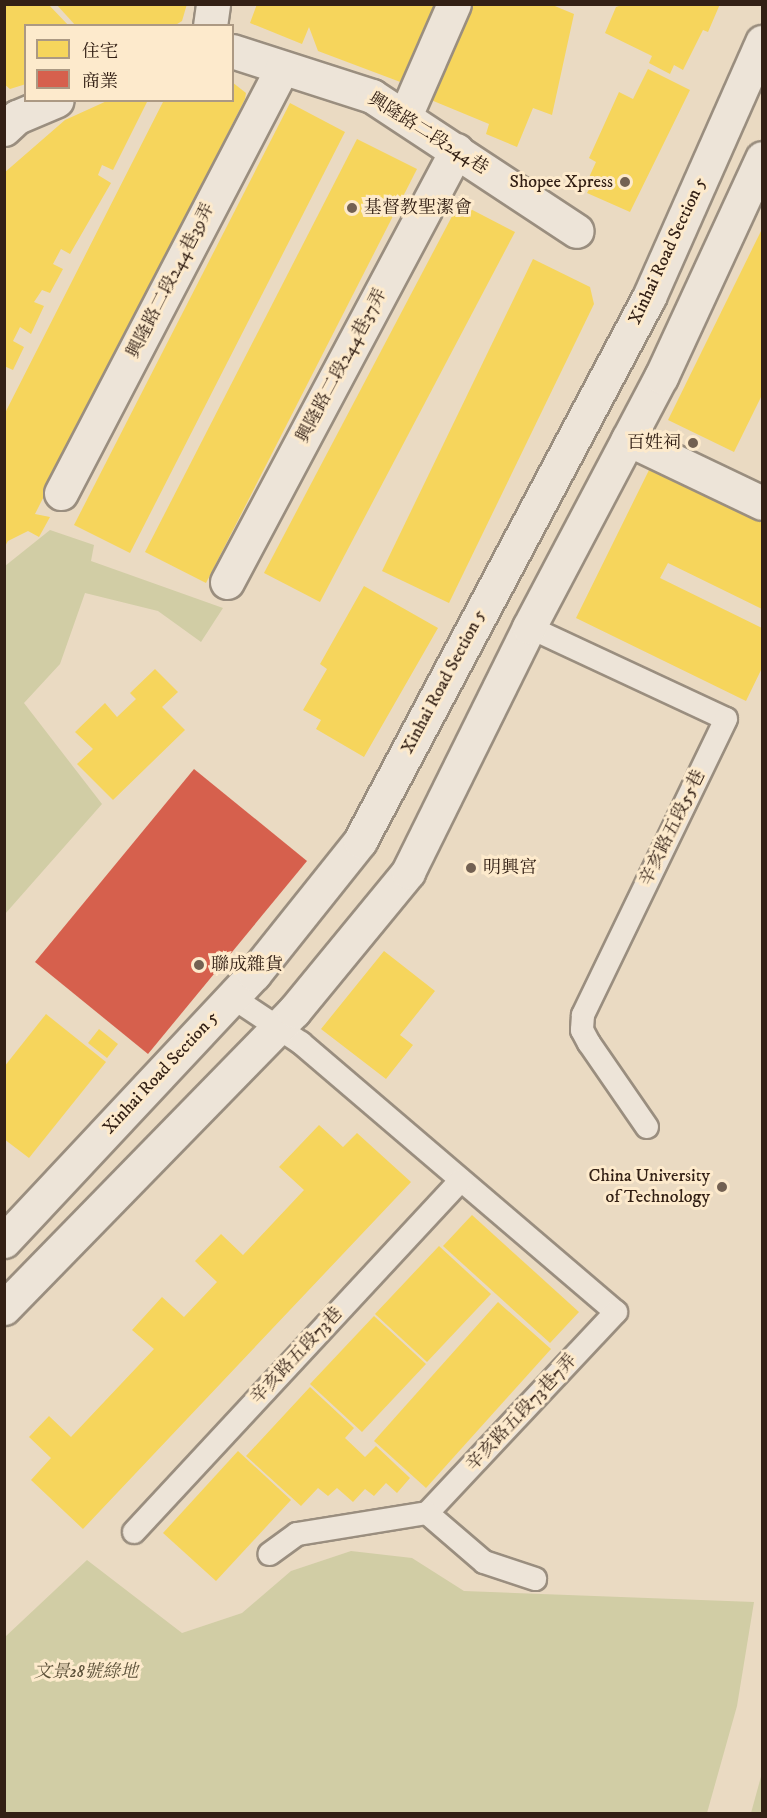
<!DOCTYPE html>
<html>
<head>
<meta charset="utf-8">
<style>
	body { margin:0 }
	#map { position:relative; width:767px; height:1818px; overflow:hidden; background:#eadac2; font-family:"IM FELL DW Pica","Noto Serif TC",serif }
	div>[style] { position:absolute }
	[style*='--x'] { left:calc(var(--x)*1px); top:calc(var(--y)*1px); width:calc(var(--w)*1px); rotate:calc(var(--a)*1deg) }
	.green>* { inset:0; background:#d1cda5 }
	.homes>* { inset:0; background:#f6d55c }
	.shops>* { inset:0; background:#d6604d }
	.roads { filter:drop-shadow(2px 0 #9a8e7f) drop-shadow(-2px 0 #9a8e7f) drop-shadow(0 2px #9a8e7f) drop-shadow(0 -2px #9a8e7f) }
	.service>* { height:22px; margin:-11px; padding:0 11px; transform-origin:11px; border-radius:11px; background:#ede4d8 }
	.minor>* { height:33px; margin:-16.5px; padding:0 16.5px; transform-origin:16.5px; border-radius:16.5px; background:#ede4d8 }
	.secondary>* { height:33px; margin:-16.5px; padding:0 16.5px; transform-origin:16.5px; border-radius:16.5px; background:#ede4d8 }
	.dots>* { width:16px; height:16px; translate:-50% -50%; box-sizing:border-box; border:3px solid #fdeacc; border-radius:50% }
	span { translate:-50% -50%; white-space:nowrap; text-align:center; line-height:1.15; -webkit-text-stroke:6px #fdeacc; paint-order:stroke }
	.street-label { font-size:18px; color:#332015 }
	.poi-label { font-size:18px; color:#332015 }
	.right { translate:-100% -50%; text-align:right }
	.left { translate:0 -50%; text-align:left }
	.park-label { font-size:18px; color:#5c5139; font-style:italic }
	.frame { position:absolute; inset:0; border:6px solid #332015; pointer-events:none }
	.legend { position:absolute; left:24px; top:24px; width:210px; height:78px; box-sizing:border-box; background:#fdeacc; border:2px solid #ac9983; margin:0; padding:8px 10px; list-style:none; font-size:18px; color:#332015 }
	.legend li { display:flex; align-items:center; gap:12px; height:30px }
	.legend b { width:30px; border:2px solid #ac9983 }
</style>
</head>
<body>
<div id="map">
	<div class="green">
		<div style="clip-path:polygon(50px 530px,94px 545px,91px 561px,223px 608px,201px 642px,158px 611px,85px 593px,60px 664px,24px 703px,102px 804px,5px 914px,5px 566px)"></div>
		<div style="clip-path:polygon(351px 1551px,412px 1558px,464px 1591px,754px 1602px,737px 1706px,707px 1813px,5px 1813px,5px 1637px,87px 1560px,182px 1633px,242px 1613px,291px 1571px)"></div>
		<div style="clip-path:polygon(762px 1773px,762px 1813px,751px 1813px)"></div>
	</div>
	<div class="homes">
		<div style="clip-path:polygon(4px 4px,48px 4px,69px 26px,26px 26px,26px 84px,10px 89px,4px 84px)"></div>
		<div style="clip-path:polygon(56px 4px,187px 4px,182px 21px,174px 26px,76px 26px)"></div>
		<div style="clip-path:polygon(257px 4px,435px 4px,403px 83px,318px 51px,309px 27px,302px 44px,250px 23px)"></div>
		<div style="clip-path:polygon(469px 4px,550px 4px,574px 14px,552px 115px,533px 108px,517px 147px,486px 134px,489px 124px,431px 100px)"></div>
		<div style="clip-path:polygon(625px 4px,720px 4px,708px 32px,703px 30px,683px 70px,674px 65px,670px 74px,649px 63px,652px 56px,605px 33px,616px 7px)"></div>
		<div style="clip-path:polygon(648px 69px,690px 90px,630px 212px,587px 193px,591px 186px,586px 184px,596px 162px,589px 158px,619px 92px,633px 99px)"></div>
		<div style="clip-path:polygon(232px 82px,246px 93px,245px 99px,35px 514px,50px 517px,39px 537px,28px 531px,8px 541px,4px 548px,4px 415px,164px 100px,232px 100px)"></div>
		<div style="clip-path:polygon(109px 100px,148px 100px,113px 170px,102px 165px,98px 175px,111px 183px,70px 254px,61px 249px,53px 264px,63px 269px,50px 293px,42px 290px,34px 302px,44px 306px,31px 334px,20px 327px,13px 341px,24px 347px,13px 370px,4px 366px,4px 173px,65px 120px)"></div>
		<div style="clip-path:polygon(290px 103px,345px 132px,130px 553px,74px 525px)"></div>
		<div style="clip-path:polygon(357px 139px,417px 169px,206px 583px,145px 552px)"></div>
		<div style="clip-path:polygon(459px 203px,515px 232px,320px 602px,264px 573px)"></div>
		<div style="clip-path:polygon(762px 229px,762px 395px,734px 452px,668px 420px)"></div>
		<div style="clip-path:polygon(533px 259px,590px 287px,594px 304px,449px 603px,382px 571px)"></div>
		<div style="clip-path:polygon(650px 468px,762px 522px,762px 609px,668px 563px,660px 578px,762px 628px,762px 668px,746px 701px,576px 618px)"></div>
		<div style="clip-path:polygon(364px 586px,438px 628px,364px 757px,316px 729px,321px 720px,303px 710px,327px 669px,320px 664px)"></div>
		<div style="clip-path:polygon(155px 669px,178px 692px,162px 707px,185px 730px,113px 800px,77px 764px,93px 749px,75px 732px,105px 703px,117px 717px,136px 699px,130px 693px)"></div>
		<div style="clip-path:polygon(384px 951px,435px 991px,400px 1035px,413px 1045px,386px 1079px,321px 1029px)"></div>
		<div style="clip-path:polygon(46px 1014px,106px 1062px,29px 1158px,4px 1139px,4px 1067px)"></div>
		<div style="clip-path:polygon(99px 1029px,118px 1044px,107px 1058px,88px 1043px)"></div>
		<div style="clip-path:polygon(319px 1125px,343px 1147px,357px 1133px,411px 1182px,83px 1529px,31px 1480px,51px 1458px,29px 1437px,49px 1416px,71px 1437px,154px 1349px,132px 1330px,162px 1297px,184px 1317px,217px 1282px,195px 1261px,221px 1234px,243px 1255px,304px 1190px,279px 1167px)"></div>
		<div style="clip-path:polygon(472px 1215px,579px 1312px,550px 1343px,443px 1246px)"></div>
		<div style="clip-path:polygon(439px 1246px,491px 1294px,427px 1362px,375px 1314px)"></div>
		<div style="clip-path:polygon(498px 1302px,551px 1349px,426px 1488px,374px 1441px)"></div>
		<div style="clip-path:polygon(374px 1316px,426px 1364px,362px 1432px,310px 1384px)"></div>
		<div style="clip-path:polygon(310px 1387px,354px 1428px,345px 1438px,365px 1457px,376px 1446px,410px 1478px,397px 1493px,386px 1483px,374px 1496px,365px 1489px,353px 1502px,337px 1488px,328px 1496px,318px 1488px,301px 1506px,246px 1456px)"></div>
		<div style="clip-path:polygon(238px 1451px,291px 1500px,216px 1581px,163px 1533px)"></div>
	</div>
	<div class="shops">
		<div style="clip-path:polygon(194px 769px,307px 861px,148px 1054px,35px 962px)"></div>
	</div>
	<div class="roads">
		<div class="service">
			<div style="--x:529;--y:627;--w:217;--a:25"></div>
			<div style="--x:726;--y:719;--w:329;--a:115.8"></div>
			<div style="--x:583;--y:1015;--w:15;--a:94"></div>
			<div style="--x:582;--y:1030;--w:15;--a:62"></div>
			<div style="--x:589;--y:1043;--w:102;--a:55.4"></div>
			<div style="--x:232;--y:997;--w:83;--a:33.7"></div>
			<div style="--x:301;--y:1043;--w:414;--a:40.5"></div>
			<div style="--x:616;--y:1312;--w:276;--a:133.2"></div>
			<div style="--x:427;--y:1513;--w:132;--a:170.8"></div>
			<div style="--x:297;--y:1534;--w:34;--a:144"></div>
			<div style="--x:427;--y:1513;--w:75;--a:40.7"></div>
			<div style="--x:484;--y:1562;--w:54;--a:18.4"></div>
			<div style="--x:134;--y:1532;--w:480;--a:-47.1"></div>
		</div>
		<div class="minor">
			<div style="--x:210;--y:26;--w:22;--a:-82"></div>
			<div style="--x:232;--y:51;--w:147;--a:17.8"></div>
			<div style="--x:372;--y:96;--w:245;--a:33.4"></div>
			<div style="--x:405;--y:116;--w:122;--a:-66.4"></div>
			<div style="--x:4;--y:129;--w:18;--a:-43"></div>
			<div style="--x:17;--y:117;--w:43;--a:-23"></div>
			<div style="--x:628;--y:439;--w:148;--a:25.5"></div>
			<div style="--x:61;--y:493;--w:479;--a:-62.5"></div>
			<div style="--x:227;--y:582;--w:489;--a:-62"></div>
		</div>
		<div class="secondary">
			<div style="--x:4;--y:1241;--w:366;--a:-46.9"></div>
			<div style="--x:254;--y:974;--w:170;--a:-51.4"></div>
			<div style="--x:360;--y:841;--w:616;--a:-62.02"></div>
			<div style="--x:649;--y:297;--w:279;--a:-66.1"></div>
			<div style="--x:4;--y:1308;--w:415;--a:-45.7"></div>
			<div style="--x:294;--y:1011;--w:180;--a:-50.6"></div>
			<div style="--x:408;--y:872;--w:273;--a:-63.7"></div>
			<div style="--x:529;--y:627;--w:283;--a:-62.2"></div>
			<div style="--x:661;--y:377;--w:241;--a:-65.2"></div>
		</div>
	</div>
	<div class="dots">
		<div style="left:625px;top:182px;background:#736152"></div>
		<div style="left:352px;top:208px;background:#736152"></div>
		<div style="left:693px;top:443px;background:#736152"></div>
		<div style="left:471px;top:868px;background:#736152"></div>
		<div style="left:199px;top:965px;background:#736152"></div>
		<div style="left:722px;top:1187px;background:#736152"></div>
	</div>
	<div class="street-label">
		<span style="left:428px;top:134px;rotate:32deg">興隆路二段244巷</span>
		<span style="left:668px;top:251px;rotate:-65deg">Xinhai Road Section 5</span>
		<span style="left:171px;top:281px;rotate:-63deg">興隆路二段244巷39弄</span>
		<span style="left:342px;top:366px;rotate:-62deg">興隆路二段244巷37弄</span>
		<span style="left:444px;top:682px;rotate:-62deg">Xinhai Road Section 5</span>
		<span style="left:673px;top:828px;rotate:-64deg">辛亥路五段55巷</span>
		<span style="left:161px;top:1073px;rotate:-47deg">Xinhai Road Section 5</span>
		<span style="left:297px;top:1356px;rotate:-47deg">辛亥路五段73巷</span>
		<span style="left:522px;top:1413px;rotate:-47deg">辛亥路五段73巷7弄</span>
	</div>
	<div class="poi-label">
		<span class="right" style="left:613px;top:182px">Shopee Xpress</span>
		<span class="left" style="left:364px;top:208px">基督教聖潔會</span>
		<span class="right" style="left:681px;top:443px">百姓祠</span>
		<span class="left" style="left:483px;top:868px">明興宮</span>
		<span class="left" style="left:211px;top:965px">聯成雜貨</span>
		<span class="right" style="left:710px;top:1187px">China University<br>of Technology</span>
	</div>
	<div class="park-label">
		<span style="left:86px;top:1672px">文景28號綠地</span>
	</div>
	<div class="frame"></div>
	<ul class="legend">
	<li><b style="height:16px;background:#f6d55c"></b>住宅</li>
	<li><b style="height:16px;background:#d6604d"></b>商業</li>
	</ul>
</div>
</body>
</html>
